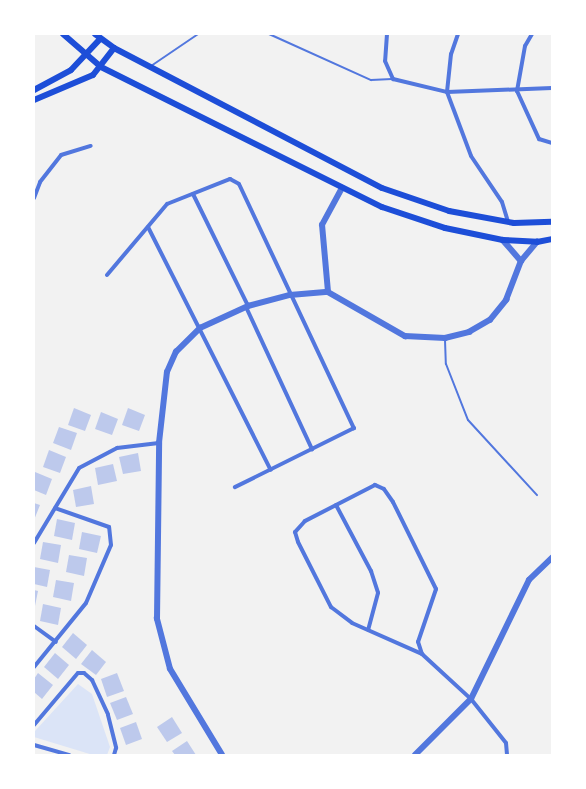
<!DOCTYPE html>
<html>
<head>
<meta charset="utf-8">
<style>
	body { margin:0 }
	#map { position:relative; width:586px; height:789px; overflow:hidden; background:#f2f2f2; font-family:"PT Sans",sans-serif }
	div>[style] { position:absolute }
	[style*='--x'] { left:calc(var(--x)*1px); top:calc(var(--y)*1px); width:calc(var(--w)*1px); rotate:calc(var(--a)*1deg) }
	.green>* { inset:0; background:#dbe4f7 }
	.building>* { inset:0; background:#bdc9ec }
	.service>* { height:2px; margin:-1px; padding:0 1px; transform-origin:1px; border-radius:1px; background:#5277de }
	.minor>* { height:4px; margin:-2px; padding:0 2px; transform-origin:2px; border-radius:2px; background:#5277de }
	.tertiary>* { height:5.5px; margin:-2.75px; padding:0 2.75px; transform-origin:2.75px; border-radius:2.75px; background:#5277de }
	.secondary>* { height:6px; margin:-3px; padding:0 3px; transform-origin:3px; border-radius:3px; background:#1d4ed8 }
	span { translate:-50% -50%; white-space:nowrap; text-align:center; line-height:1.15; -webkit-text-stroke:4px #fff; paint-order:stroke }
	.frame { position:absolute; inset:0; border:35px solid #fff; pointer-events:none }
</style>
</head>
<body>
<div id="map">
	<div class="green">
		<div style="clip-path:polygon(78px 684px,92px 694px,110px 747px,107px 755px,93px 755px,34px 737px,35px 731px)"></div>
	</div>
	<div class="building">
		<div style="clip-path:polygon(74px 408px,91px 415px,85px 431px,68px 425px)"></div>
		<div style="clip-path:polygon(128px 408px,145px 415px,139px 431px,122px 425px)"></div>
		<div style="clip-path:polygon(101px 412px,118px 419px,112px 435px,95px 429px)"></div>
		<div style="clip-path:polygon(59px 427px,77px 433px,71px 450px,53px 443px)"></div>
		<div style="clip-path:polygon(49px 450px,66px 457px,60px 473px,43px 467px)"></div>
		<div style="clip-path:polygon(138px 453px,141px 471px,123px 474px,119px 457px)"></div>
		<div style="clip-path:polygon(113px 464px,117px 481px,98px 485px,95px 468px)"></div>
		<div style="clip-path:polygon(35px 472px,52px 479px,46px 495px,34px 490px)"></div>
		<div style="clip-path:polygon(91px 486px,94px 504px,76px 507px,73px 490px)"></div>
		<div style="clip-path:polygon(34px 503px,40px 505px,34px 520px)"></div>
		<div style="clip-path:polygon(57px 519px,75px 523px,72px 540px,54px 536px)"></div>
		<div style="clip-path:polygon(82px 532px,101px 536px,97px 553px,79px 549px)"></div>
		<div style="clip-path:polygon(43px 542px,61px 545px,58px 563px,40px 559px)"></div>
		<div style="clip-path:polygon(69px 555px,87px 558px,84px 576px,66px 572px)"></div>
		<div style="clip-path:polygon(34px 567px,50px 570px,47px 587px,34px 584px)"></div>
		<div style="clip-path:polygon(56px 580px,74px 583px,71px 601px,53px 597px)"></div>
		<div style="clip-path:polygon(34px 590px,38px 591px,35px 606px,34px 605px)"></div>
		<div style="clip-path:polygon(43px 604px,61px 608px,58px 625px,40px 621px)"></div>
		<div style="clip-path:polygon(73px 633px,87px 645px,76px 659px,62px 647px)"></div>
		<div style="clip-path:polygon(92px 650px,106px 662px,96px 675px,81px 664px)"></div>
		<div style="clip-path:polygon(55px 653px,69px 665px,58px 679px,44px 667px)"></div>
		<div style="clip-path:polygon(38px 673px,53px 685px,42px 699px,34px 692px,34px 679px)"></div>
		<div style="clip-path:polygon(117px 673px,124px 691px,107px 697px,101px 679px)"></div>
		<div style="clip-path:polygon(126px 697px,133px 714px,117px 720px,110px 703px)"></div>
		<div style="clip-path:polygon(172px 717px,182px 733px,167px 742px,157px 727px)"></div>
		<div style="clip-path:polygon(136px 722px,142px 739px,126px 745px,120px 728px)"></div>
		<div style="clip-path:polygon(187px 741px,196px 755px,175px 755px,172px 751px)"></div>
	</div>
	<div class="service">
		<div style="--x:269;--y:34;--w:112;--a:24.3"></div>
		<div style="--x:371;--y:80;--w:21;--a:-3"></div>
		<div style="--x:151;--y:66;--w:57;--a:-34.2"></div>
		<div style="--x:445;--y:340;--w:24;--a:88"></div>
		<div style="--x:446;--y:364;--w:60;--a:68.6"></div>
		<div style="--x:468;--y:420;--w:102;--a:47.4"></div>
	</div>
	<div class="minor">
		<div style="--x:387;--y:34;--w:27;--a:94"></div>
		<div style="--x:385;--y:61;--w:20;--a:66"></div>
		<div style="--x:393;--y:79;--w:56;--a:13.5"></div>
		<div style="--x:447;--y:92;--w:105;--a:-2.2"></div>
		<div style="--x:458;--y:34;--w:21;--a:109"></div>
		<div style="--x:451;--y:54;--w:38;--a:96"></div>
		<div style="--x:447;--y:92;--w:68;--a:69.4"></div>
		<div style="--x:471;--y:156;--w:55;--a:56"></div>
		<div style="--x:502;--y:202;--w:21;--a:73"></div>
		<div style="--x:532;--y:34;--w:14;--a:120"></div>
		<div style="--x:525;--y:46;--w:46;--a:100.1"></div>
		<div style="--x:517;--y:91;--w:53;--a:65.4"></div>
		<div style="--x:539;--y:139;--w:14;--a:17"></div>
		<div style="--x:193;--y:194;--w:125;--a:63.8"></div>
		<div style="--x:34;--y:198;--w:17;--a:-69"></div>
		<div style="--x:40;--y:182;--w:34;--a:-52"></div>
		<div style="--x:61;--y:155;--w:31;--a:-17"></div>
		<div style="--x:148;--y:227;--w:272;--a:63.2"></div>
		<div style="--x:107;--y:275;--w:93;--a:-49.8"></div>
		<div style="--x:167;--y:204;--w:68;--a:-21.6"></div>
		<div style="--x:230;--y:179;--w:10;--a:29"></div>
		<div style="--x:239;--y:184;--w:270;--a:64.8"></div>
		<div style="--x:354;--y:428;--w:133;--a:153.6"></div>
		<div style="--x:246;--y:307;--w:157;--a:65.1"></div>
		<div style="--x:336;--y:505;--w:75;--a:62.1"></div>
		<div style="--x:371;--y:571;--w:23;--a:72"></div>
		<div style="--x:378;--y:593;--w:38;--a:105"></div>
		<div style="--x:34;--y:543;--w:87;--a:-59"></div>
		<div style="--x:79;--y:468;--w:43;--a:-27.8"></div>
		<div style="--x:117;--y:448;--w:42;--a:-6.8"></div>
		<div style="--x:34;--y:626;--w:27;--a:36"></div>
		<div style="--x:422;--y:654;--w:13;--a:-108"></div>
		<div style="--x:418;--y:642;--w:56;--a:-71.2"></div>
		<div style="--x:436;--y:589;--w:97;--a:-116.3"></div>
		<div style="--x:393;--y:502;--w:16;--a:-125"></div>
		<div style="--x:384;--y:489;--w:10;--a:-156"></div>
		<div style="--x:375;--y:485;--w:79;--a:152.8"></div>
		<div style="--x:305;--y:521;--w:15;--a:132"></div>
		<div style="--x:295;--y:532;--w:10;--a:73"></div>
		<div style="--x:298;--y:542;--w:73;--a:63.1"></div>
		<div style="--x:331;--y:607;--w:26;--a:37"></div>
		<div style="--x:352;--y:623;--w:77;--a:23.9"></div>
		<div style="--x:422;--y:654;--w:67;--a:42.6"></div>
		<div style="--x:471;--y:699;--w:56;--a:51.5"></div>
		<div style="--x:506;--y:743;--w:12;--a:85"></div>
		<div style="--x:34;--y:667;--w:82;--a:-50.9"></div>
		<div style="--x:86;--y:603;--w:63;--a:-66.7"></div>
		<div style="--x:111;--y:545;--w:18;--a:-96"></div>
		<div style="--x:109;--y:527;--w:57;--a:-160.6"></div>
		<div style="--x:34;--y:725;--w:68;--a:-49.8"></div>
		<div style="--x:78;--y:673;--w:6;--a:0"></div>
		<div style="--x:84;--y:673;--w:11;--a:41"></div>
		<div style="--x:92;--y:680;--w:38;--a:65"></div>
		<div style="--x:108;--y:715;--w:34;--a:76"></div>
		<div style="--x:116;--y:748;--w:7;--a:106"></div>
		<div style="--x:34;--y:745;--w:37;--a:16"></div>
	</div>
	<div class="tertiary">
		<div style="--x:503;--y:240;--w:28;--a:49"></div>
		<div style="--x:328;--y:292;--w:67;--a:-95.1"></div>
		<div style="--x:322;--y:225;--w:42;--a:-61.6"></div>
		<div style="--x:222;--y:755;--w:100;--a:-121.2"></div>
		<div style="--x:170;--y:669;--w:52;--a:-104.6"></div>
		<div style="--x:157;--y:619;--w:176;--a:-89.3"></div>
		<div style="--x:159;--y:443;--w:71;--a:-83.6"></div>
		<div style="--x:167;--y:372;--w:22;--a:-66"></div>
		<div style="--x:176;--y:352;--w:34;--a:-45"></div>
		<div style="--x:200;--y:328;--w:53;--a:-24.6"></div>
		<div style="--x:248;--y:306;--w:43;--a:-14.7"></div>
		<div style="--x:290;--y:295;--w:38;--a:-5"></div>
		<div style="--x:328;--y:292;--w:89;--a:29.7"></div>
		<div style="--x:405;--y:336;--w:40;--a:2.9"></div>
		<div style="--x:445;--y:338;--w:25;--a:-14"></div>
		<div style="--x:469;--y:332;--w:24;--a:-30"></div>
		<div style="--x:490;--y:320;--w:26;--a:-51"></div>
		<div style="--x:506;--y:300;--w:42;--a:-69"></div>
		<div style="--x:521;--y:261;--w:25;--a:-50"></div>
		<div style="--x:415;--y:755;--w:79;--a:-45"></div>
		<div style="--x:471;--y:699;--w:132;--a:-64"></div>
		<div style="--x:529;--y:580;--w:32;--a:-44"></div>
	</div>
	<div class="secondary">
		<div style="--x:63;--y:34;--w:50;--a:41"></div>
		<div style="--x:101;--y:67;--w:314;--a:26.5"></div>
		<div style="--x:382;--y:207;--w:66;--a:18.4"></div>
		<div style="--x:445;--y:228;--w:59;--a:11.7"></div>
		<div style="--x:503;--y:240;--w:34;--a:3"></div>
		<div style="--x:537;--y:242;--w:15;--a:-11"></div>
		<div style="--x:95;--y:34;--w:24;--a:36"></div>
		<div style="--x:114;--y:48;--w:302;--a:27.6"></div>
		<div style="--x:382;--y:188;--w:71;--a:18.9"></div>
		<div style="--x:449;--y:211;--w:66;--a:10.5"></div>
		<div style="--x:514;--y:223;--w:38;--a:-2"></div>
		<div style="--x:34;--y:90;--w:42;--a:-28.4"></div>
		<div style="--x:71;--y:70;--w:42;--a:-46.9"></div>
		<div style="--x:34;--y:100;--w:64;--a:-23"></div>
		<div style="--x:93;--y:75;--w:34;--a:-52"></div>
	</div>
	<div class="frame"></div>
</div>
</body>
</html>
